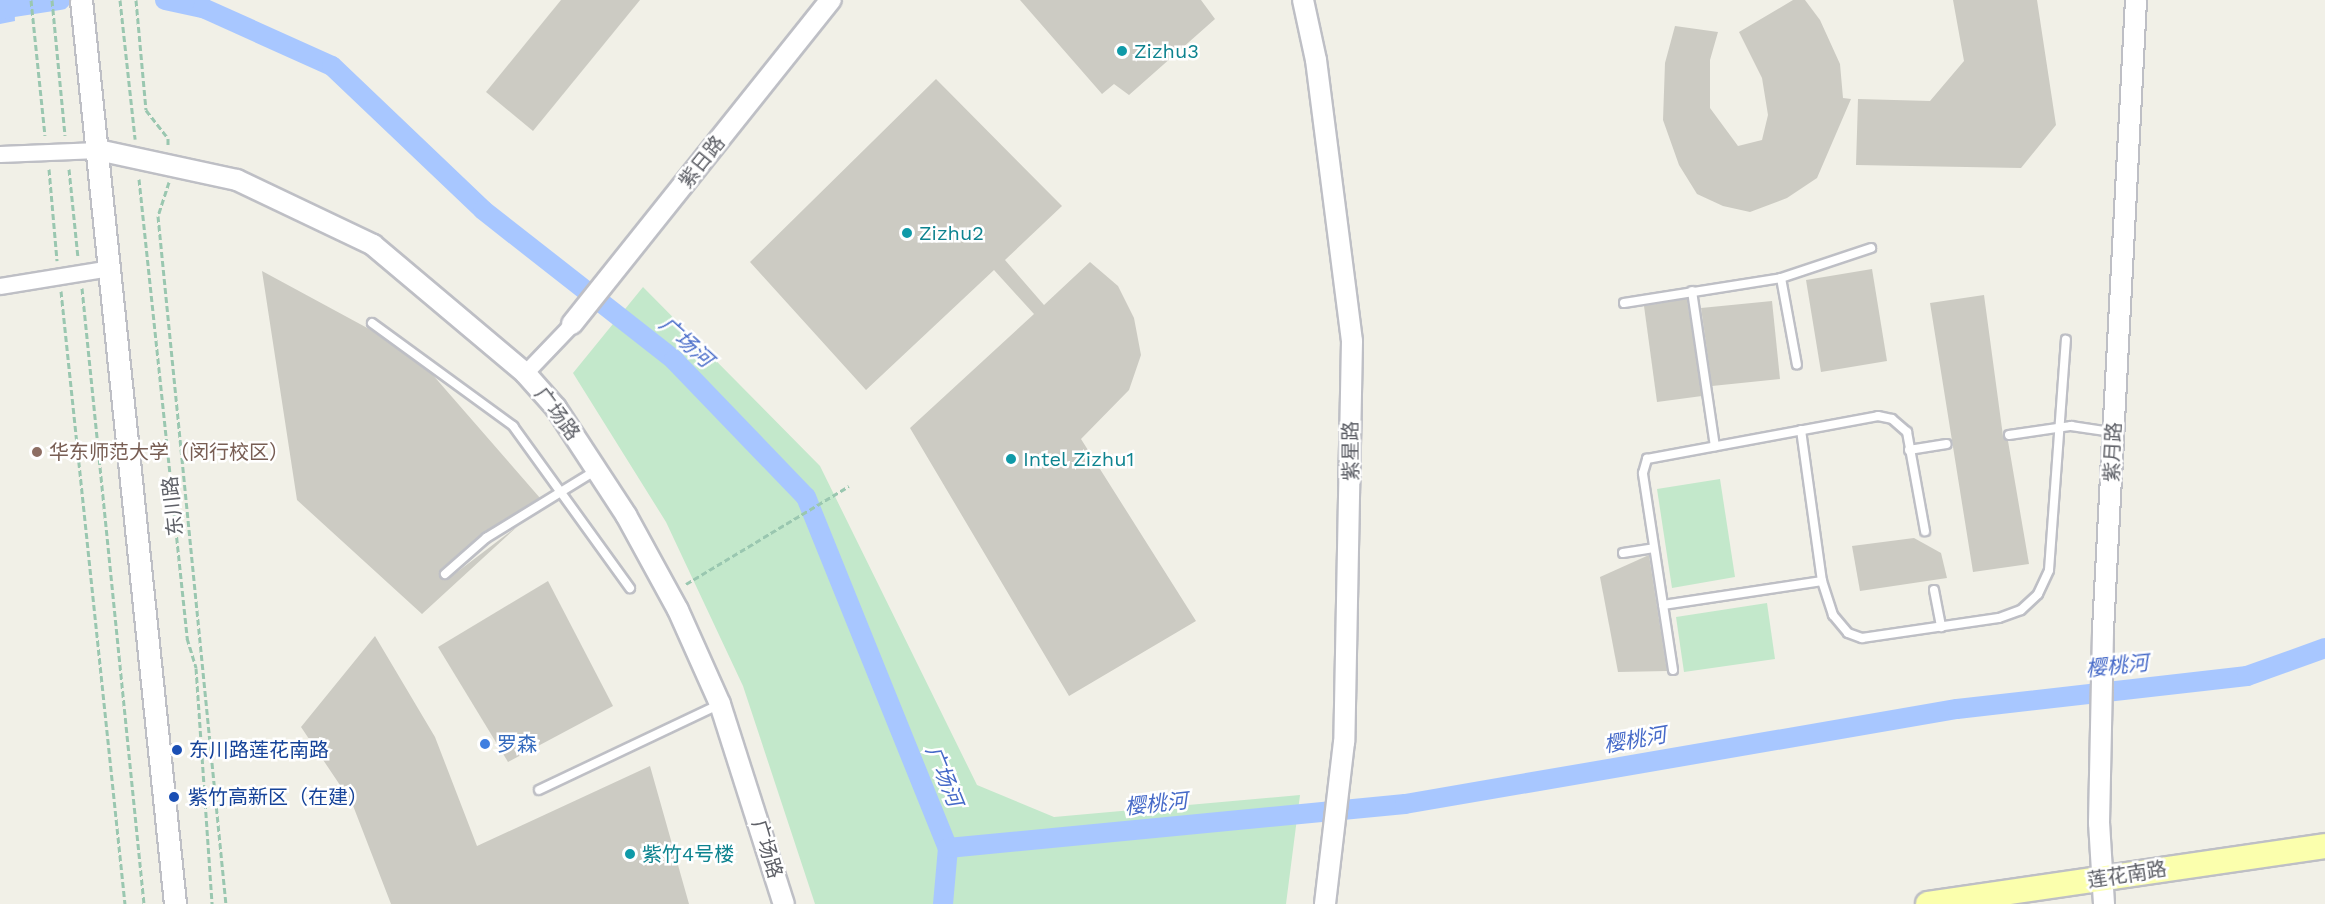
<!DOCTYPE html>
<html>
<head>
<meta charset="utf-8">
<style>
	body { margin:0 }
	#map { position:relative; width:2325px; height:904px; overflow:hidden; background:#f1f0e7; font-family:"Work Sans","Noto Sans SC",sans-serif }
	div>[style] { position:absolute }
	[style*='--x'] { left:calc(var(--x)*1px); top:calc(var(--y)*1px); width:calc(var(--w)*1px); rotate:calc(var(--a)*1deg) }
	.green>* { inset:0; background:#c3e8cb }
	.water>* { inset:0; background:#a8c7ff }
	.canal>* { height:20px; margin:-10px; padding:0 10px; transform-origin:10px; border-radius:10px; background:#a8c7ff }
	.building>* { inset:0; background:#cccbc3 }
	.path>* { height:3px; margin-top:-1.5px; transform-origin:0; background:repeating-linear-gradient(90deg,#9ac7b0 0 6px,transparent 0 9px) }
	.roads { filter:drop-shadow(2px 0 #bebfc5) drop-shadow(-2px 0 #bebfc5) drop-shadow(0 2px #bebfc5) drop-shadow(0 -2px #bebfc5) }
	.service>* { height:8px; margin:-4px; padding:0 4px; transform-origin:4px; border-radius:4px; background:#fff }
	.minor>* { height:15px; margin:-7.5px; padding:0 7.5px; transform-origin:7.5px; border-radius:7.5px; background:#fff }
	.tertiary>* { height:20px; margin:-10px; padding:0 10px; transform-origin:10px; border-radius:10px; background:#fff }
	.secondary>* { height:21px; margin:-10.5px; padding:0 10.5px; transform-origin:10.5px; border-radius:10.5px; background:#fff }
	.primary>* { height:24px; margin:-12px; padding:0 12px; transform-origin:12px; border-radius:12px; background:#fbffad }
	.dots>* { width:16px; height:16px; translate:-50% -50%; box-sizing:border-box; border:3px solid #fff; border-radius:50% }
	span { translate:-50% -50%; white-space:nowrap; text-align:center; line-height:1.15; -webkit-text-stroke:5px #fff; paint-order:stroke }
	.culture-label { font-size:20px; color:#0d838f }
	.left { translate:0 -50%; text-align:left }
	.street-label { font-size:20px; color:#5e6067 }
	.education-label { font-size:20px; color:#785e54 }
	.shop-label { font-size:20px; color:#366cbe }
	.transit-label { font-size:20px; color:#164399 }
	.water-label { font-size:21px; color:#466ac8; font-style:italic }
</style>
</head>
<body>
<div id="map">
	<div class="green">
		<div style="clip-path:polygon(643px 287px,820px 466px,977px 785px,1054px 817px,1300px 795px,1286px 904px,815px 904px,743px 686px,666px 522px,573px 373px)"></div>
		<div style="clip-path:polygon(1720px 479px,1735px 577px,1672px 588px,1657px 489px)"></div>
		<div style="clip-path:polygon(1767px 603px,1775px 659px,1684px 672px,1676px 617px)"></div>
	</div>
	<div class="water">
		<div style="clip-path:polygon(0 0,14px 0,15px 21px,0 24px)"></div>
	</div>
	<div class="canal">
		<div style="--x:165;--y:0;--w:39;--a:12"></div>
		<div style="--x:203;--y:8;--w:141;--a:24.2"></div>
		<div style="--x:332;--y:66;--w:209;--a:43.6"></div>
		<div style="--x:483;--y:210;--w:243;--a:38.1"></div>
		<div style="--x:674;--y:360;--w:190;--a:46.1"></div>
		<div style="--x:806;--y:497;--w:379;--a:68"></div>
		<div style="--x:948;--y:848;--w:56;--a:95.1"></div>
		<div style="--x:0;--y:9;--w:61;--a:-8.5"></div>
		<div style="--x:948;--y:848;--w:459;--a:-5.5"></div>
		<div style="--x:1405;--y:804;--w:560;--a:-9.77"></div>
		<div style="--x:1957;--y:709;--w:292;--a:-6.5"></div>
		<div style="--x:2247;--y:676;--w:83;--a:-19.7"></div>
	</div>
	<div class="building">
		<div style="clip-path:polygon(561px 0,640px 0,533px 131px,486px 92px)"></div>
		<div style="clip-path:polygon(1020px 0,1201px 0,1215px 19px,1129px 95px,1114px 84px,1102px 94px)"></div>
		<div style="clip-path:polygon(1793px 0,1805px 0,1820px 20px,1840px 64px,1843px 98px,1851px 99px,1817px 178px,1787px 198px,1750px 212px,1723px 206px,1697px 194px,1679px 165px,1663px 120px,1665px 63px,1675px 26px,1718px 32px,1710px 60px,1710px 108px,1738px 146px,1762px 140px,1768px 115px,1762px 78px,1739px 32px)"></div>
		<div style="clip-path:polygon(1953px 0,2037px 0,2056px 125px,2021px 168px,1856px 165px,1858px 99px,1930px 101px,1964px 61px)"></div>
		<div style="clip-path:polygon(936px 79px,1062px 206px,1005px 260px,1044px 305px,1090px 262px,1118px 286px,1134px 318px,1141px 355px,1129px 390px,1081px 439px,1196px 621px,1069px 696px,910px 428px,1034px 314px,994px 270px,866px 390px,750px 262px)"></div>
		<div style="clip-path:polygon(1872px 269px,1887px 361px,1821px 372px,1806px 280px)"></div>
		<div style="clip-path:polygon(262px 271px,371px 330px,432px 374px,540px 498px,483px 533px,441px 569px,440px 577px,448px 579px,519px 525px,422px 614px,297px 500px)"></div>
		<div style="clip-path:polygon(1984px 295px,2003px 436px,2008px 441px,2029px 564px,1973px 572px,1930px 303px)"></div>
		<div style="clip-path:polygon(1687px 299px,1702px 396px,1657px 402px,1644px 306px)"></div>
		<div style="clip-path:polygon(1772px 301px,1780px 379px,1712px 386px,1701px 308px)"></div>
		<div style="clip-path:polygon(1914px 538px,1941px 553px,1947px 578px,1860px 591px,1852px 546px)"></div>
		<div style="clip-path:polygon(1649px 555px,1667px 671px,1618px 672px,1600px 577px)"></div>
		<div style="clip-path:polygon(548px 581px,613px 706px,508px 762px,438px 647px)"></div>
		<div style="clip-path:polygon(375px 636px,435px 737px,477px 846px,650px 766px,689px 904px,391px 904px,352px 803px,301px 727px)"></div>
	</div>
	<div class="path">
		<div style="--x:31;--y:0;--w:136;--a:84.1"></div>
		<div style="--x:52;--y:0;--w:136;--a:84.5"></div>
		<div style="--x:120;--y:0;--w:140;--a:83.8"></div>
		<div style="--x:136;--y:0;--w:110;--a:84.8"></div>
		<div style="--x:146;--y:110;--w:36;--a:52"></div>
		<div style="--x:168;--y:138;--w:8;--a:90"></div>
		<div style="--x:49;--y:169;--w:92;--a:85"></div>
		<div style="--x:69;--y:169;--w:89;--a:84.2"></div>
		<div style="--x:139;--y:179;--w:462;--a:84"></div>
		<div style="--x:187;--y:638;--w:31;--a:73"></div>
		<div style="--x:196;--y:668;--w:237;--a:86.1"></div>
		<div style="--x:169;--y:182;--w:36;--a:108"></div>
		<div style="--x:158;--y:216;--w:691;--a:84.36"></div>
		<div style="--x:82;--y:288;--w:619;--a:84.25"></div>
		<div style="--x:61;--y:291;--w:616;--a:84.04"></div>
		<div style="--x:686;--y:584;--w:190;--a:-31"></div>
	</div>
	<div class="roads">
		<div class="service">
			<div style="--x:1781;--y:278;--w:88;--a:79.6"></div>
			<div style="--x:1692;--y:291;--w:157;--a:81.6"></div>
			<div style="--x:1624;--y:303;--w:159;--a:-9"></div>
			<div style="--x:1781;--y:278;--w:95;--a:-18.4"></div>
			<div style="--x:372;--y:323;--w:175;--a:36.1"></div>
			<div style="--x:513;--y:426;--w:200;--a:54.2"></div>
			<div style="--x:1801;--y:430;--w:152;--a:82.1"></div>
			<div style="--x:1822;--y:581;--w:36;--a:72"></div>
			<div style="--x:1833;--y:615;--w:23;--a:50"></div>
			<div style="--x:1848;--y:633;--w:15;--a:20"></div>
			<div style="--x:1862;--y:638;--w:138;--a:-8.3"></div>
			<div style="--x:1999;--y:618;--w:23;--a:-20"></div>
			<div style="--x:2021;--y:610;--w:23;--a:-43"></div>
			<div style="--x:2038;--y:594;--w:26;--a:-65"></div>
			<div style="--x:2049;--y:570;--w:231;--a:-85.8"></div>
			<div style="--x:2009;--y:435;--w:63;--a:-8.3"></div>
			<div style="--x:2071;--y:426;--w:40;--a:8.5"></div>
			<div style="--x:1909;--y:450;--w:38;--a:-9"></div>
			<div style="--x:1623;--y:553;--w:31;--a:-9"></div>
			<div style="--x:445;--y:574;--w:55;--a:-41.3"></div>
			<div style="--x:486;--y:538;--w:128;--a:-31.6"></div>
			<div style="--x:1934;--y:590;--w:38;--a:79"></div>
			<div style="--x:1663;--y:605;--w:161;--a:-8.6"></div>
			<div style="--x:1673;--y:670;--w:199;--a:-98.7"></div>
			<div style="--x:1643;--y:473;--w:15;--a:-74"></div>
			<div style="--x:1647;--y:459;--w:235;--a:-10.5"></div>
			<div style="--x:1878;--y:416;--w:14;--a:12"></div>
			<div style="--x:1892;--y:419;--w:20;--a:41"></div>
			<div style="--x:1907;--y:432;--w:101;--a:79.7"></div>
			<div style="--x:539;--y:790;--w:198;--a:-25.4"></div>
		</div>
		<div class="minor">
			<div style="--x:0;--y:154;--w:98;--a:-2.3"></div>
			<div style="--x:0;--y:286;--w:111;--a:-9.3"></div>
			<div style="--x:525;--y:373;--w:68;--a:-46.2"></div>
		</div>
		<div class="tertiary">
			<div style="--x:1303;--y:0;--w:61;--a:77.8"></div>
			<div style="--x:1316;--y:60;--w:283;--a:82.7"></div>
			<div style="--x:1352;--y:341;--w:401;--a:91.1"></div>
			<div style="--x:1344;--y:742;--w:163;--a:96.7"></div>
			<div style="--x:98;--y:150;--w:142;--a:12.2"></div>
			<div style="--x:237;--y:180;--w:151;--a:25.5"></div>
			<div style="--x:373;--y:245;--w:199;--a:40.1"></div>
			<div style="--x:525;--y:373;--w:47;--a:48.5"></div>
			<div style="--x:556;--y:408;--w:128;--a:56.8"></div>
			<div style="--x:626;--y:515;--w:108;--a:61.3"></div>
			<div style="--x:678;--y:610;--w:103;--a:65.9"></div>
			<div style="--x:720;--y:704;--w:210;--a:72.3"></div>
			<div style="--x:572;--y:324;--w:415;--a:-51.4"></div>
			<div style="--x:2104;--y:904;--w:81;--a:-93.5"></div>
			<div style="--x:2099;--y:823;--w:193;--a:-88.8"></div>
			<div style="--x:2103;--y:630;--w:631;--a:-87"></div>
		</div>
		<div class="secondary">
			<div style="--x:81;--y:0;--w:909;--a:84.06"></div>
		</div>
		<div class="primary">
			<div style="--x:1928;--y:904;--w:401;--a:-8.3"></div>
		</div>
	</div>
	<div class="dots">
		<div style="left:1122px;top:51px;background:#0f9aa8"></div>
		<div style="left:907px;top:233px;background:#0f9aa8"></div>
		<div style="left:37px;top:452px;background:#8d6e63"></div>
		<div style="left:1011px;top:459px;background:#0f9aa8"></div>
		<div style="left:485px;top:744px;background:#3f7fe0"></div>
		<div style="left:177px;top:750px;background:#1a4fb4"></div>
		<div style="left:174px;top:797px;background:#1a4fb4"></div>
		<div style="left:630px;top:854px;background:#0f9aa8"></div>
	</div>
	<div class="culture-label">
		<span class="left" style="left:1134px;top:51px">Zizhu3</span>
		<span class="left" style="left:919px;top:233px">Zizhu2</span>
		<span class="left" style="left:1023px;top:459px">Intel Zizhu1</span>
		<span class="left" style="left:642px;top:854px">紫竹4号楼</span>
	</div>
	<div class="street-label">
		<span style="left:702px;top:162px;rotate:-51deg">紫日路</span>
		<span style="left:557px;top:414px;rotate:53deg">广场路</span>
		<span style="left:1351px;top:451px;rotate:-90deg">紫星路</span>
		<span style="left:2113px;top:452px;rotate:-87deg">紫月路</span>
		<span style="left:173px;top:506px;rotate:-96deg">东川路</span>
		<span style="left:767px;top:849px;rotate:73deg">广场路</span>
		<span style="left:2127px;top:875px;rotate:-9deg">莲花南路</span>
	</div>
	<div class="education-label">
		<span class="left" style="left:49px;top:452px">华东师范大学（闵行校区）</span>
	</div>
	<div class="shop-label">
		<span class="left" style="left:497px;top:744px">罗森</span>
	</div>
	<div class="transit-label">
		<span class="left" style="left:189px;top:750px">东川路莲花南路</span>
		<span class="left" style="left:188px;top:797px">紫竹高新区（在建）</span>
	</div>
	<div class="water-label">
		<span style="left:686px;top:342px;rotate:42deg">广场河</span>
		<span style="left:2117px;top:666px;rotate:-6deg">樱桃河</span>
		<span style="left:1635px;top:740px;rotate:-10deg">樱桃河</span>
		<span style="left:944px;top:776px;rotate:68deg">广场河</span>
		<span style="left:1156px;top:804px;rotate:-6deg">樱桃河</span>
	</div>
</div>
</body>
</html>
